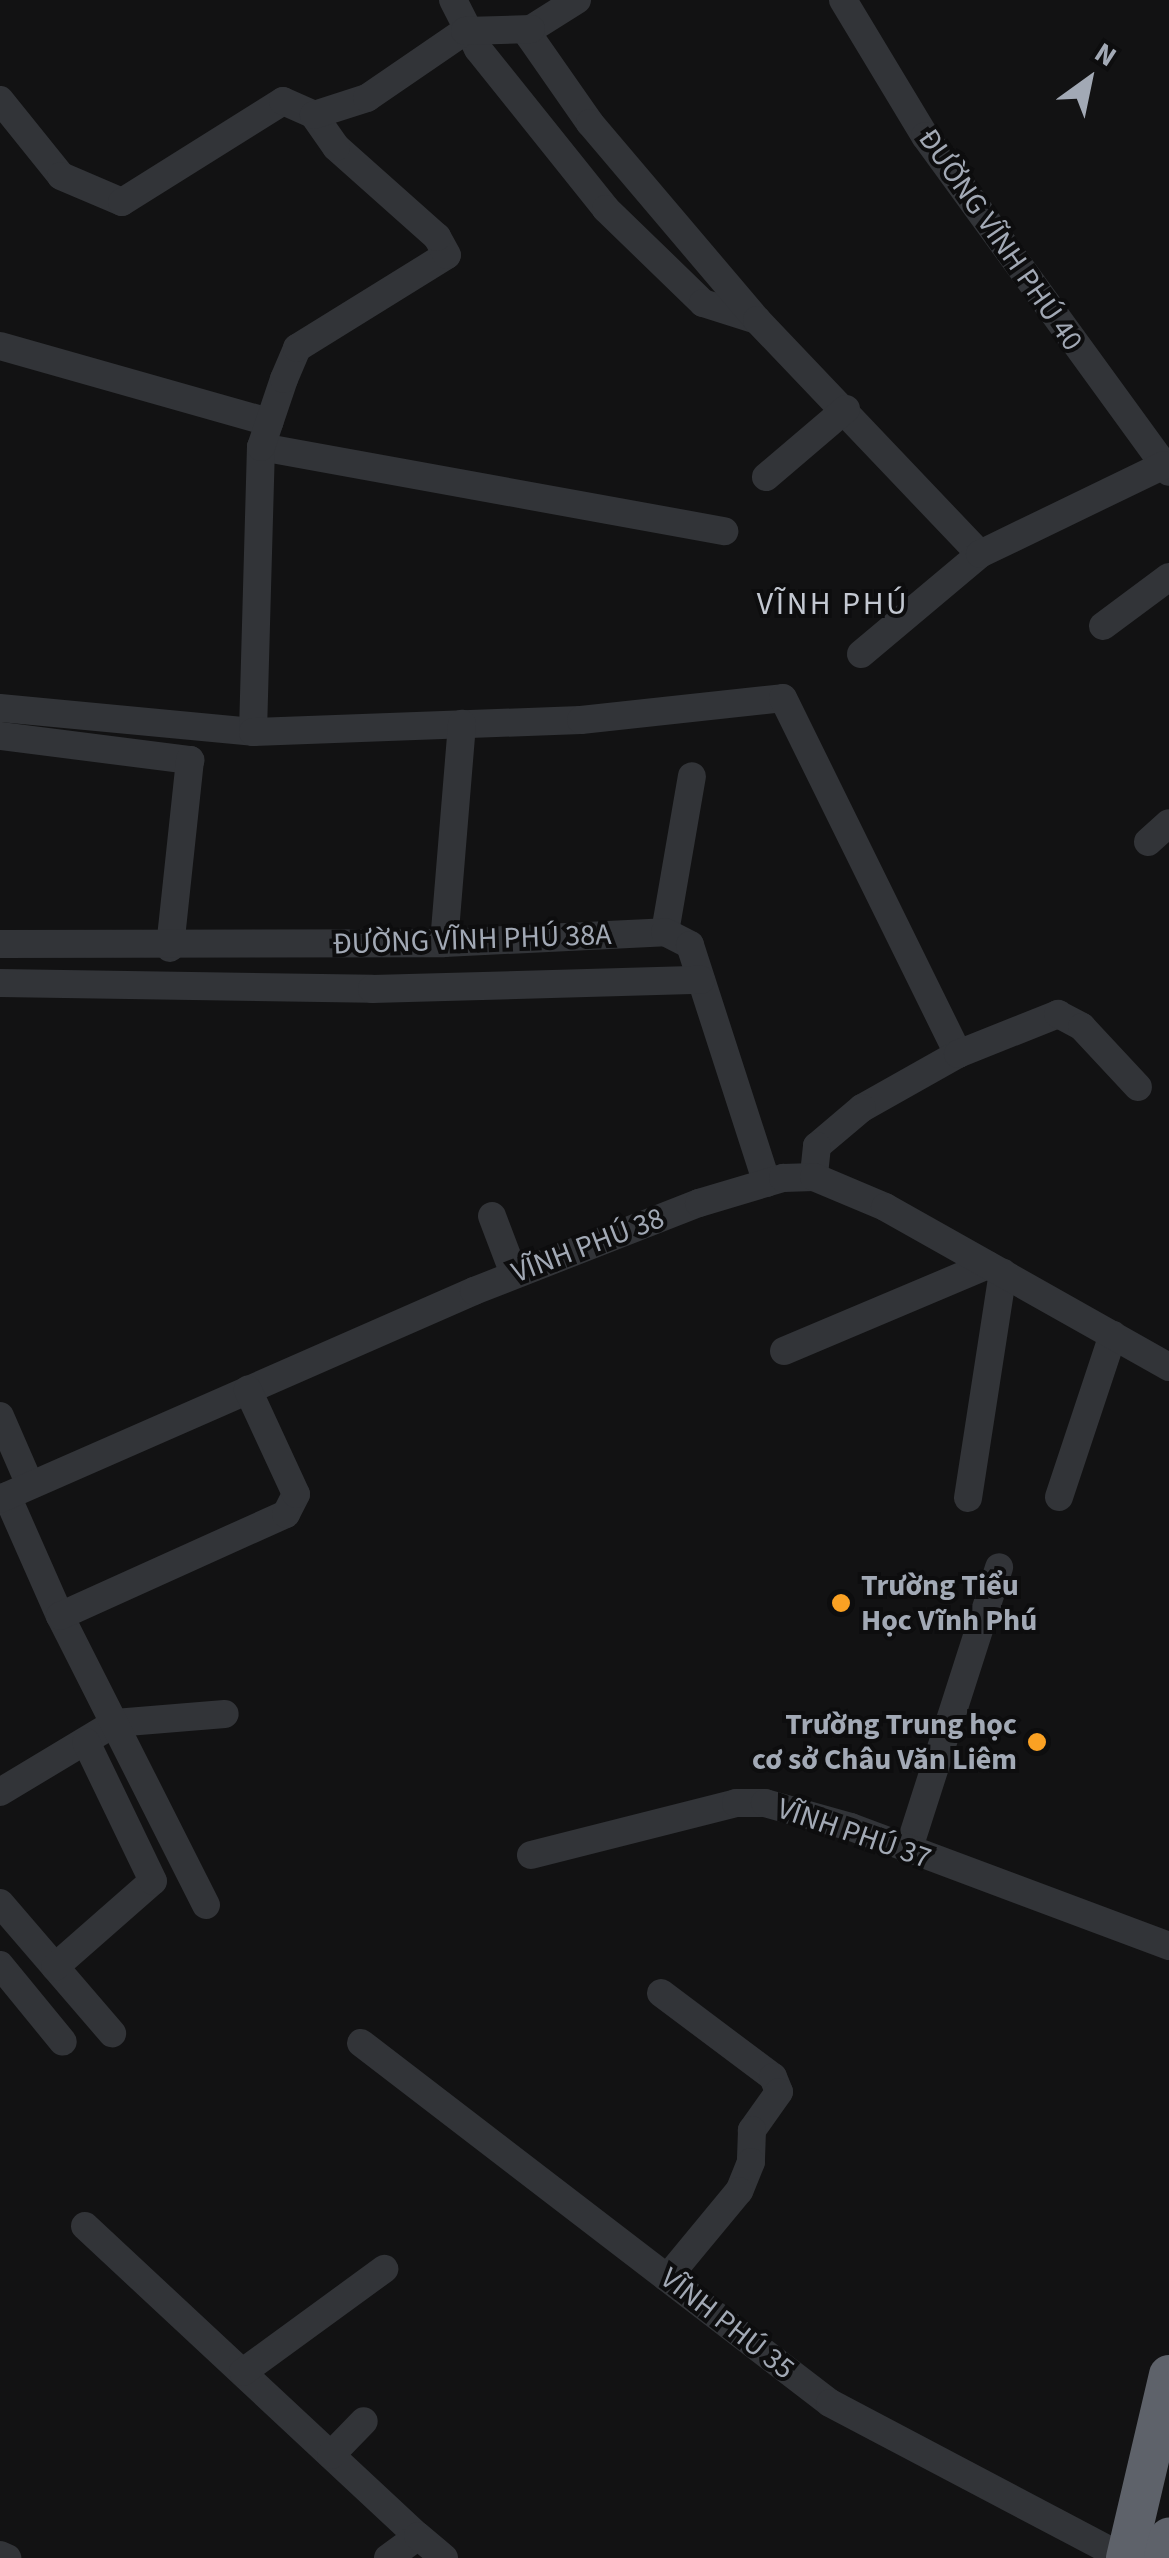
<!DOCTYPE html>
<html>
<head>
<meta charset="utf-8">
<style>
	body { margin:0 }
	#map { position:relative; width:1169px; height:2558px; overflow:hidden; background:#121213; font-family:"Source Sans 3",sans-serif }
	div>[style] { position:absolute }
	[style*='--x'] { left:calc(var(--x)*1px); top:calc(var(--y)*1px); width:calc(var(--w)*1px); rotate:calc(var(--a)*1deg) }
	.minor>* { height:28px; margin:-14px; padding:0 14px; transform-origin:14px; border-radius:14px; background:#323438 }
	.highway>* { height:40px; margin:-20px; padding:0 20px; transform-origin:20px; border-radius:20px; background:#5e626a }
	.dots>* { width:28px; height:28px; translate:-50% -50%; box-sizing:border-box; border:5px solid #0d0d0e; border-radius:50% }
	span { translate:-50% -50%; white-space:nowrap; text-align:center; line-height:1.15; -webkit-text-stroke:8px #0d0d0e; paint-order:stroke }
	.street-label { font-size:30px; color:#a2a9b5 }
	.poi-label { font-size:30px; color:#a2a9b5; font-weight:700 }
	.left { translate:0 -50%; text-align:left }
	.right { translate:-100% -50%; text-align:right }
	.neighbourhood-label { font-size:32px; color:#c3c8d1; letter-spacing:2.5px }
	.north { position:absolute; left:1039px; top:30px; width:100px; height:100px; -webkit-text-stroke:8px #0d0d0e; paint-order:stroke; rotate:33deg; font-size:28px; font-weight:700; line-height:40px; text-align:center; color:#a2a9b5 }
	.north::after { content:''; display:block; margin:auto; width:35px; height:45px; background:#a2a9b5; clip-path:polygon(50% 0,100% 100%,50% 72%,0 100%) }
</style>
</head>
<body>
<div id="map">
	<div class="minor">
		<div style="--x:453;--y:0;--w:55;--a:63"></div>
		<div style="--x:478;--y:49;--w:205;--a:51.3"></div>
		<div style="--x:606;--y:209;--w:135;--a:44.1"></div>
		<div style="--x:703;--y:303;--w:57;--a:17.5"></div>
		<div style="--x:577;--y:0;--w:54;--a:147.8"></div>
		<div style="--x:531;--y:29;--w:8;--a:97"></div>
		<div style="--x:530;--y:37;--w:105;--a:55.1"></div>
		<div style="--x:590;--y:123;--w:258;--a:49.7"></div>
		<div style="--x:757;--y:320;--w:323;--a:46.4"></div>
		<div style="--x:843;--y:0;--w:159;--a:58.9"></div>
		<div style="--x:925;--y:136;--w:415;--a:54"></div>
		<div style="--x:0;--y:100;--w:97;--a:51.2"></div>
		<div style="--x:61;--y:176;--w:66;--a:23.1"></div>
		<div style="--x:122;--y:202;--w:190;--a:-32.1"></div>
		<div style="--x:283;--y:101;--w:34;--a:24"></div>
		<div style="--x:0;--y:346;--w:280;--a:15.8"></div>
		<div style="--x:261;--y:447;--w:471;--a:10.3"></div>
		<div style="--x:766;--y:477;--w:105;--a:-40.4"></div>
		<div style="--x:1103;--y:626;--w:82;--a:-36.6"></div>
		<div style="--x:861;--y:654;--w:155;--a:-40"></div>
		<div style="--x:980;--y:554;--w:204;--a:-25.8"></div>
		<div style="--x:0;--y:708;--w:254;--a:5.4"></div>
		<div style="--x:253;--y:732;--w:285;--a:-88.4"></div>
		<div style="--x:261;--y:447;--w:72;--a:-71.3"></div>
		<div style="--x:284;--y:379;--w:34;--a:-67"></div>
		<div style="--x:297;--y:348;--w:176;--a:-31.8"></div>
		<div style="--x:447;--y:255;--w:21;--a:-119"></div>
		<div style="--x:437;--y:237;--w:135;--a:-138.3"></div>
		<div style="--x:336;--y:147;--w:39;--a:-125"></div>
		<div style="--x:314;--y:115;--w:56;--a:-17.8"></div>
		<div style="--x:367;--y:98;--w:119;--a:-34.4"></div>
		<div style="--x:465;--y:31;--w:66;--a:-1.7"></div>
		<div style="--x:253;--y:732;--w:328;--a:-2.1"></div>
		<div style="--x:581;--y:720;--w:203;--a:-6.2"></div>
		<div style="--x:783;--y:698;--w:397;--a:63.8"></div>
		<div style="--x:958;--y:1054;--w:110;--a:150.6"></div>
		<div style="--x:862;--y:1108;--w:59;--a:139.8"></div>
		<div style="--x:817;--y:1146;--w:31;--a:96"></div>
		<div style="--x:0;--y:736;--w:192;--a:7.2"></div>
		<div style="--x:190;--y:760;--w:189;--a:96.1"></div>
		<div style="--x:1148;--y:842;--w:28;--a:-42"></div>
		<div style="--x:665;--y:932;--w:158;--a:-80.2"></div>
		<div style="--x:444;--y:943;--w:220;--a:-85.3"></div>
		<div style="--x:0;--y:944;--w:444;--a:-0.1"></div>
		<div style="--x:444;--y:943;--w:221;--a:-2.8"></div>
		<div style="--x:665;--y:932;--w:28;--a:27"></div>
		<div style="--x:690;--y:945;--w:250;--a:72.1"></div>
		<div style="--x:0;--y:983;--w:372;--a:0.9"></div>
		<div style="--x:372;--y:989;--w:329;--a:-1.6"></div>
		<div style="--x:958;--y:1054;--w:108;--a:-21.8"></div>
		<div style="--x:1058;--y:1014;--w:27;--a:28"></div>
		<div style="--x:1082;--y:1027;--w:82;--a:47"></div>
		<div style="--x:492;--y:1216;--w:62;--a:69.2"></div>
		<div style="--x:784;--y:1351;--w:221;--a:-22.9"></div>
		<div style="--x:0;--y:1416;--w:75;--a:66.5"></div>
		<div style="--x:7;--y:1496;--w:131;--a:66.2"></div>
		<div style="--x:1059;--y:1497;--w:171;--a:-71.6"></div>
		<div style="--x:968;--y:1498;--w:228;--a:-81.2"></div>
		<div style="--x:0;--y:1499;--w:518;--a:-23.69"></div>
		<div style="--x:474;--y:1291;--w:242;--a:-21.4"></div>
		<div style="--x:699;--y:1203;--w:88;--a:-16.6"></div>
		<div style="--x:783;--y:1178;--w:31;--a:-2"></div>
		<div style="--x:814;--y:1177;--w:77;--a:22.9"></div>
		<div style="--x:885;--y:1207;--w:326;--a:29.4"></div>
		<div style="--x:0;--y:1792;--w:134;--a:-31"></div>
		<div style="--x:115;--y:1723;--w:110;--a:-4.7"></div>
		<div style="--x:908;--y:1851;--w:298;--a:-72.2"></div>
		<div style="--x:531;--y:1855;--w:211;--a:-14.2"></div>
		<div style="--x:736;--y:1803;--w:29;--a:0"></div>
		<div style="--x:765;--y:1803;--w:89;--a:15.6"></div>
		<div style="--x:851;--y:1827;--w:340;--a:20.5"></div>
		<div style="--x:0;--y:1903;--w:172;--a:49.3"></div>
		<div style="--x:206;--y:1905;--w:324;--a:-116.8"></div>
		<div style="--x:60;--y:1616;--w:248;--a:-24.3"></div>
		<div style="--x:286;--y:1514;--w:22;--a:-63"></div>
		<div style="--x:296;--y:1494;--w:115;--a:-114.8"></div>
		<div style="--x:0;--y:1965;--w:99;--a:50.7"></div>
		<div style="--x:55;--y:1967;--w:130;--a:-41.3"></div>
		<div style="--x:153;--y:1881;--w:154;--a:-115.7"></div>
		<div style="--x:661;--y:1993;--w:140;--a:36.9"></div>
		<div style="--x:773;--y:2077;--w:16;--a:68"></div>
		<div style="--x:779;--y:2092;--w:47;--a:125.4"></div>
		<div style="--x:752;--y:2130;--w:32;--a:92"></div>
		<div style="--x:751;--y:2162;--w:31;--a:112"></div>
		<div style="--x:739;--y:2191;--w:113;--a:129.6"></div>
		<div style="--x:361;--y:2043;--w:591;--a:37.51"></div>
		<div style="--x:830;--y:2403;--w:332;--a:27.8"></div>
		<div style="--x:85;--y:2226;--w:455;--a:43"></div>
		<div style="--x:243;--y:2372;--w:175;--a:-36.1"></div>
		<div style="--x:331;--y:2455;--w:47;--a:-45.9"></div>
		<div style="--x:0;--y:2555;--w:8;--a:23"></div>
		<div style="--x:388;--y:2558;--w:37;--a:-36"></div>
		<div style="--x:418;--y:2536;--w:34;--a:40"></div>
	</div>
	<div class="highway">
		<div style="--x:1126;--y:2558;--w:188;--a:-76.8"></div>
		<div style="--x:1164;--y:2558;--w:21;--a:-76"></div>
	</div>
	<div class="dots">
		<div style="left:841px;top:1603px;background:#faa123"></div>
		<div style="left:1037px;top:1742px;background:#faa123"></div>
	</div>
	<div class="street-label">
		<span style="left:1000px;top:240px;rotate:55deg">ĐƯỜNG VĨNH PHÚ 40</span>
		<span style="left:472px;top:940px;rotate:-2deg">ĐƯỜNG VĨNH PHÚ 38A</span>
		<span style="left:588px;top:1246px;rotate:-21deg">VĨNH PHÚ 38</span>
		<span style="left:854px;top:1834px;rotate:19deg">VĨNH PHÚ 37</span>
		<span style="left:727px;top:2324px;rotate:38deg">VĨNH PHÚ 35</span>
	</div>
	<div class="poi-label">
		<span class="left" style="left:861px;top:1603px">Trường Tiểu<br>Học Vĩnh Phú</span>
		<span class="right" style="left:1017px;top:1742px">Trường Trung học<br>cơ sở Châu Văn Liêm</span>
	</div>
	<div class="neighbourhood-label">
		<span style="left:833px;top:604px">VĨNH PHÚ</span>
	</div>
	<div class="north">N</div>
</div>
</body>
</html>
